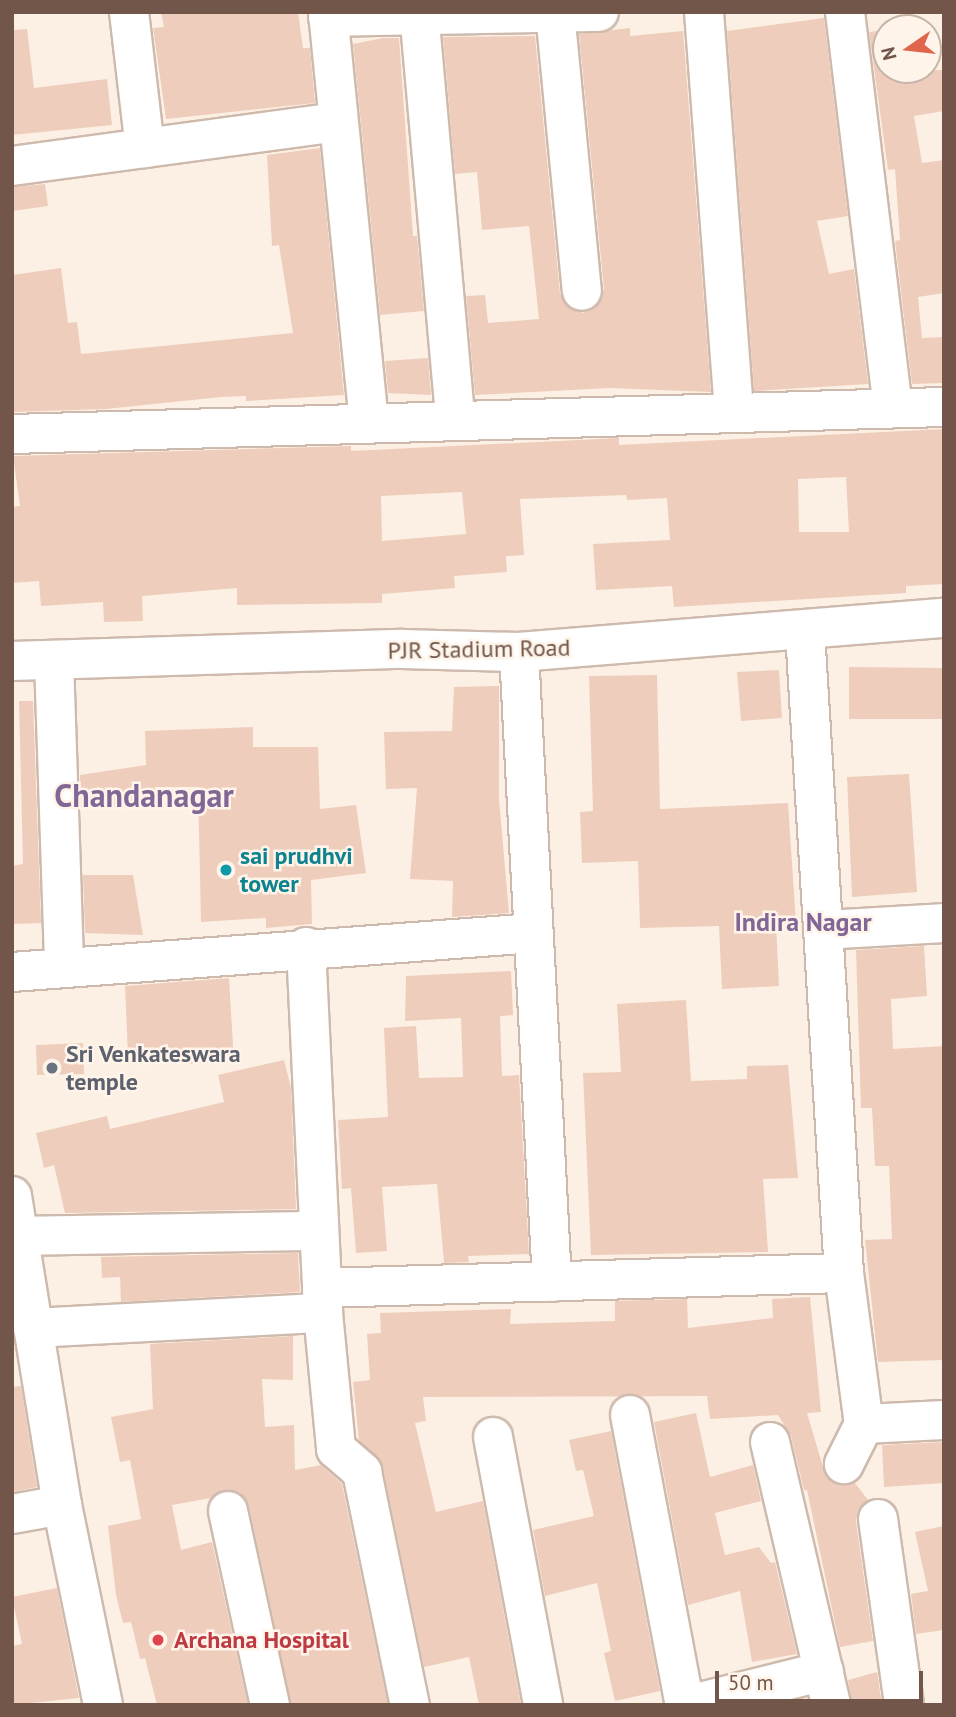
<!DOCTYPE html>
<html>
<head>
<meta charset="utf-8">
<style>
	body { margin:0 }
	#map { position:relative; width:956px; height:1717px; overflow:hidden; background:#fbf0e3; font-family:"PT Sans",sans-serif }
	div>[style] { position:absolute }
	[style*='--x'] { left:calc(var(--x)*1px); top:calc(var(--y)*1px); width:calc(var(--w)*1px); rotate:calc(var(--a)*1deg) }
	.building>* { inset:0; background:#efcdbc }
	.roads { filter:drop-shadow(2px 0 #cebaad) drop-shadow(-2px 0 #cebaad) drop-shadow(0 2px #cebaad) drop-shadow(0 -2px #cebaad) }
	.minor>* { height:38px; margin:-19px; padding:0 19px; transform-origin:19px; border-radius:19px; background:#fff }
	.dots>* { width:19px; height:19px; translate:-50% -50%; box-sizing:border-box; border:4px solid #fef4e9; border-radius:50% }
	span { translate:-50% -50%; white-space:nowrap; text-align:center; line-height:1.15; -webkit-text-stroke:5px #fef4e9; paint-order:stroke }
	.street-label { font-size:24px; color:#72564a }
	.culture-label { font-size:24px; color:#0d838f; font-weight:700 }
	.left { translate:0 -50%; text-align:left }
	.worship-label { font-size:24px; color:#5b616d; font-weight:700 }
	.health-label { font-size:24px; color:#be3a42; font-weight:700 }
	.neighbourhood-label { font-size:26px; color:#826695; font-weight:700 }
	.district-label { font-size:32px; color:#826695; font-weight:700 }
	.frame { position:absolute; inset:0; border:14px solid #72564a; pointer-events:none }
	.north { position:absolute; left:872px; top:14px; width:70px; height:70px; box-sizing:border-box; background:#fef4e9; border:2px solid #c6b5a9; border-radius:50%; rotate:256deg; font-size:19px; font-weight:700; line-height:28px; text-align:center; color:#72564a }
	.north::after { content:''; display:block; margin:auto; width:24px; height:32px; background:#e0654d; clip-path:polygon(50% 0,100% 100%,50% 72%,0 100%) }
	.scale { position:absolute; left:715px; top:1671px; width:208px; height:32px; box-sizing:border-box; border:4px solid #72564a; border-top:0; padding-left:9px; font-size:21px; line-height:24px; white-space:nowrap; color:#72564a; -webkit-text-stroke:5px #fef4e9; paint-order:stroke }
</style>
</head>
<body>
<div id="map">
	<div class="building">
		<div style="clip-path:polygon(161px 12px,298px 12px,303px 48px,310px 48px,315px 103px,166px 119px,153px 28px,164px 27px)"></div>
		<div style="clip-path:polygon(824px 18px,848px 216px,817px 221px,829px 274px,854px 269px,868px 384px,754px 391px,727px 31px)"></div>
		<div style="clip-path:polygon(630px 28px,630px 36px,683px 31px,711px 392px,610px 388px,475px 395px,466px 296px,485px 295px,488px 323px,539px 319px,529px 226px,482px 230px,477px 172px,455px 174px,443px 37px,535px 36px,560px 293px,565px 304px,583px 313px,595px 308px,604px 289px,579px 34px)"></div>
		<div style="clip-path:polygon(27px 29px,34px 88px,107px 79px,112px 125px,12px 135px,12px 30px)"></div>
		<div style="clip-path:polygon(886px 30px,886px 70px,944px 70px,944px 111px,914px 116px,922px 163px,944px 160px,944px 293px,918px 297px,922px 338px,944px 337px,944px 383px,912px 384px,895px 241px,900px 240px,895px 169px,888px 170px,869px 32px)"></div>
		<div style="clip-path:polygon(383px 38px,399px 38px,413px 236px,417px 236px,424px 311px,380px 315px,353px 44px)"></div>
		<div style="clip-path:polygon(320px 148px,344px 395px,246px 401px,246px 396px,221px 397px,106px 409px,12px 412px,12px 275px,61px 268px,68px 323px,77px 322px,81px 354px,293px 333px,279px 245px,272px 246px,267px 155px)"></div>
		<div style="clip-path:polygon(45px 184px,48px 206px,12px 211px,12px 187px)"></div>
		<div style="clip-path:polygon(428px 358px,431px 395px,388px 393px,385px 361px)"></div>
		<div style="clip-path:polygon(evenodd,944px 429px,944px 584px,906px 586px,906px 593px,674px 607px,672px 586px,596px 590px,593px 544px,670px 540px,667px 498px,627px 500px,626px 495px,520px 499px,524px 555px,506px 556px,507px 572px,454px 576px,455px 588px,382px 594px,382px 603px,237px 605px,237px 588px,142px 596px,143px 621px,104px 622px,103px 602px,41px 606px,39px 581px,12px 583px,12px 507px,20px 506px,13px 456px,351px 446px,351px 451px,619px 438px,619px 445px,944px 429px,846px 477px,849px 532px,799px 532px,798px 479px,846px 477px,944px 429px,462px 492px,466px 534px,382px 541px,381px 496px,462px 492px)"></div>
		<div style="clip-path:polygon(849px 667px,944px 668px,944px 719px,849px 719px)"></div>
		<div style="clip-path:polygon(779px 670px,782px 718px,741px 721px,737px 672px)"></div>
		<div style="clip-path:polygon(657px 675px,660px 809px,788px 803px,796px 923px,776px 924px,779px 986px,722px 989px,719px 926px,640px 928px,638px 861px,582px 863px,580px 812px,593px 811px,589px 676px)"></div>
		<div style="clip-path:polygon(499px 686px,499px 799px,509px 913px,452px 917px,453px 881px,410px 879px,417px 788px,386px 789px,384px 732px,452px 731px,454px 687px)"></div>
		<div style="clip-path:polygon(19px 701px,33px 701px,41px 923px,12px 924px,12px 866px,23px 864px)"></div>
		<div style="clip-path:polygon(253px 727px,253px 747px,318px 747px,320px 809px,356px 805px,366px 873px,311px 880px,312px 924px,266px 928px,266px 918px,201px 922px,198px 787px,155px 787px,155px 806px,81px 808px,80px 775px,146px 765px,145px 731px)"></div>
		<div style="clip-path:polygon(909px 774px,917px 892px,852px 897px,847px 777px)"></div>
		<div style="clip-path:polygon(83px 875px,133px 875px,143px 935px,85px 933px)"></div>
		<div style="clip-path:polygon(924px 946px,927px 996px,891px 999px,893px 1049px,944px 1046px,944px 1360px,878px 1362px,865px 1240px,892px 1239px,889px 1166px,875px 1166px,872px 1108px,861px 1108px,856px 950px)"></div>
		<div style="clip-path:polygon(511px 971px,513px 1015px,500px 1016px,502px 1076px,519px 1075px,529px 1254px,468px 1256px,469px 1262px,444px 1263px,437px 1184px,382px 1187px,387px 1251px,356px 1253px,351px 1188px,342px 1189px,338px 1120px,388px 1117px,384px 1028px,416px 1026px,419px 1078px,463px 1077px,461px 1018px,405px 1021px,406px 976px)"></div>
		<div style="clip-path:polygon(229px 978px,234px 1062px,185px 1064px,185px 1053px,128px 1056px,125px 986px)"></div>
		<div style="clip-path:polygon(686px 1000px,691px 1081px,747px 1079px,747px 1066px,788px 1065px,798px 1178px,763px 1179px,768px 1252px,591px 1255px,583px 1073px,621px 1072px,617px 1004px)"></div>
		<div style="clip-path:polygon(83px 1043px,84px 1074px,37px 1075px,36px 1045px)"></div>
		<div style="clip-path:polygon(284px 1060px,291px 1088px,296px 1209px,65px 1213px,54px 1165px,44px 1168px,36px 1133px,107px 1116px,110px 1129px,224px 1102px,218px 1075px)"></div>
		<div style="clip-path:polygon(298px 1253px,300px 1292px,121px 1302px,120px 1277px,102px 1278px,101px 1257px)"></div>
		<div style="clip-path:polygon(810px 1297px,821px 1412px,807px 1413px,826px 1477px,835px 1484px,855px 1483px,868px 1500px,858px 1510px,856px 1522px,873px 1641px,840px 1647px,807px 1490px,804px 1490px,791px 1436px,778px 1415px,710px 1419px,707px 1396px,423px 1397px,426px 1421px,415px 1423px,436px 1512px,483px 1501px,521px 1705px,479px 1705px,469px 1657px,424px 1667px,383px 1468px,359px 1440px,353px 1382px,370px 1380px,367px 1334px,381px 1333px,380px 1313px,511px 1309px,510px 1324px,615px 1321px,615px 1301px,687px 1299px,688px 1328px,773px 1318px,772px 1299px)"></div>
		<div style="clip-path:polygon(293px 1336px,293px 1380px,262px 1379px,265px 1427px,294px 1425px,295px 1470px,321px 1465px,342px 1484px,388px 1705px,291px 1705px,249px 1506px,240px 1492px,224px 1490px,211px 1498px,172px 1505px,181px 1550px,212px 1542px,248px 1705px,157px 1705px,145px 1658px,140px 1659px,131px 1622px,123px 1623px,116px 1595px,108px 1526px,141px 1519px,130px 1460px,120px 1462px,111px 1417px,153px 1409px,150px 1344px)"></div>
		<div style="clip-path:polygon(21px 1386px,37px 1487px,12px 1492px,12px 1387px)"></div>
		<div style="clip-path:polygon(696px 1413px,710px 1477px,753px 1465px,761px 1501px,715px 1513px,725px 1555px,759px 1547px,771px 1563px,775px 1562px,797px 1654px,752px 1662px,740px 1591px,688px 1605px,654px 1422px)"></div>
		<div style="clip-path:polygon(611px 1431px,660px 1691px,615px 1701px,604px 1653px,611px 1651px,597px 1583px,545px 1596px,533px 1530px,594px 1516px,583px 1470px,576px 1471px,569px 1440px)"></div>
		<div style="clip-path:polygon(944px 1442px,944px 1483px,884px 1487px,882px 1445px)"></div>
		<div style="clip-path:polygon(944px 1526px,944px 1630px,916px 1634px,911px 1594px,928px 1591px,915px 1532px)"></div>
		<div style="clip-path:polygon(57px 1588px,79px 1698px,12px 1705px,12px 1646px,22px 1644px,12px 1597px)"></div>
		<div style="clip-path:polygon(877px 1672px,882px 1705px,852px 1705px,848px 1680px)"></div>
	</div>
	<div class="roads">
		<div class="minor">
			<div style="--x:129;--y:12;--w:137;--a:83.3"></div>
			<div style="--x:328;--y:12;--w:411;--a:84.3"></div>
			<div style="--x:419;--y:12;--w:409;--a:84.9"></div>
			<div style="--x:555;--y:12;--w:280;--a:84.5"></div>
			<div style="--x:704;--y:12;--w:401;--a:85.7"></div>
			<div style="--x:845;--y:12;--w:399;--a:83.1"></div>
			<div style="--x:328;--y:17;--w:271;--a:-1.1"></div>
			<div style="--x:12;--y:166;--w:329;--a:-7.7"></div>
			<div style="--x:12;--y:434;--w:932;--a:-1.66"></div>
			<div style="--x:805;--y:632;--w:642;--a:86.52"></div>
			<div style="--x:844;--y:1273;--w:152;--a:82.5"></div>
			<div style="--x:864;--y:1424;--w:45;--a:116.6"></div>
			<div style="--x:519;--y:652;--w:631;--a:87"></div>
			<div style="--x:54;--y:660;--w:308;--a:88.1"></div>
			<div style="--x:12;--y:661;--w:390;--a:-1.8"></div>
			<div style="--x:402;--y:649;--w:117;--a:1.5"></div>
			<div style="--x:519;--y:652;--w:426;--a:-4.6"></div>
			<div style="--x:823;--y:930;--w:121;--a:-3.3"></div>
			<div style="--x:306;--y:947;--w:366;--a:87.3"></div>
			<div style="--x:323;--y:1313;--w:137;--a:84.5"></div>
			<div style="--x:336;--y:1449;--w:35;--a:41"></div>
			<div style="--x:362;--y:1472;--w:238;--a:78.4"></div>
			<div style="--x:12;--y:972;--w:523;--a:-4.27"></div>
			<div style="--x:12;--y:1196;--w:313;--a:80.8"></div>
			<div style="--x:62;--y:1505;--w:204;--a:78.4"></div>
			<div style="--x:19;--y:1236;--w:299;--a:-1"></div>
			<div style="--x:322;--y:1288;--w:522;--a:-1.65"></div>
			<div style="--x:33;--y:1328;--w:290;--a:-3"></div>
			<div style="--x:630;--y:1415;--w:295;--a:79.3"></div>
			<div style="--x:864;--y:1424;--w:80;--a:-2.9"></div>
			<div style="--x:493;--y:1437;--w:273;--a:79.4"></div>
			<div style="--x:770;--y:1442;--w:270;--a:76.9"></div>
			<div style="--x:228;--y:1511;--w:198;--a:77.8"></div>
			<div style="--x:12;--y:1514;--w:51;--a:-10.2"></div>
			<div style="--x:878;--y:1519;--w:188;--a:82"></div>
			<div style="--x:688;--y:1705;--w:140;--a:-14"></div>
		</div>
	</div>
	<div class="dots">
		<div style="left:226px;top:870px;background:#0f9aa8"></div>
		<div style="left:52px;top:1068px;background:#6b7280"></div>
		<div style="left:158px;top:1640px;background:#e0444e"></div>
	</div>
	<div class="street-label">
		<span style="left:479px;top:649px;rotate:-1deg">PJR Stadium Road</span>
	</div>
	<div class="culture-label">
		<span class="left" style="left:240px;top:870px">sai prudhvi<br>tower</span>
	</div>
	<div class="worship-label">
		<span class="left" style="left:66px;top:1068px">Sri Venkateswara<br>temple</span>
	</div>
	<div class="health-label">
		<span class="left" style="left:174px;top:1640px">Archana Hospital</span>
	</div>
	<div class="neighbourhood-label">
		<span style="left:803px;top:922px">Indira Nagar</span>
	</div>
	<div class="district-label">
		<span style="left:144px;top:795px">Chandanagar</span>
	</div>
	<div class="frame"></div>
	<div class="north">N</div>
	<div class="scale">50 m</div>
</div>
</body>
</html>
